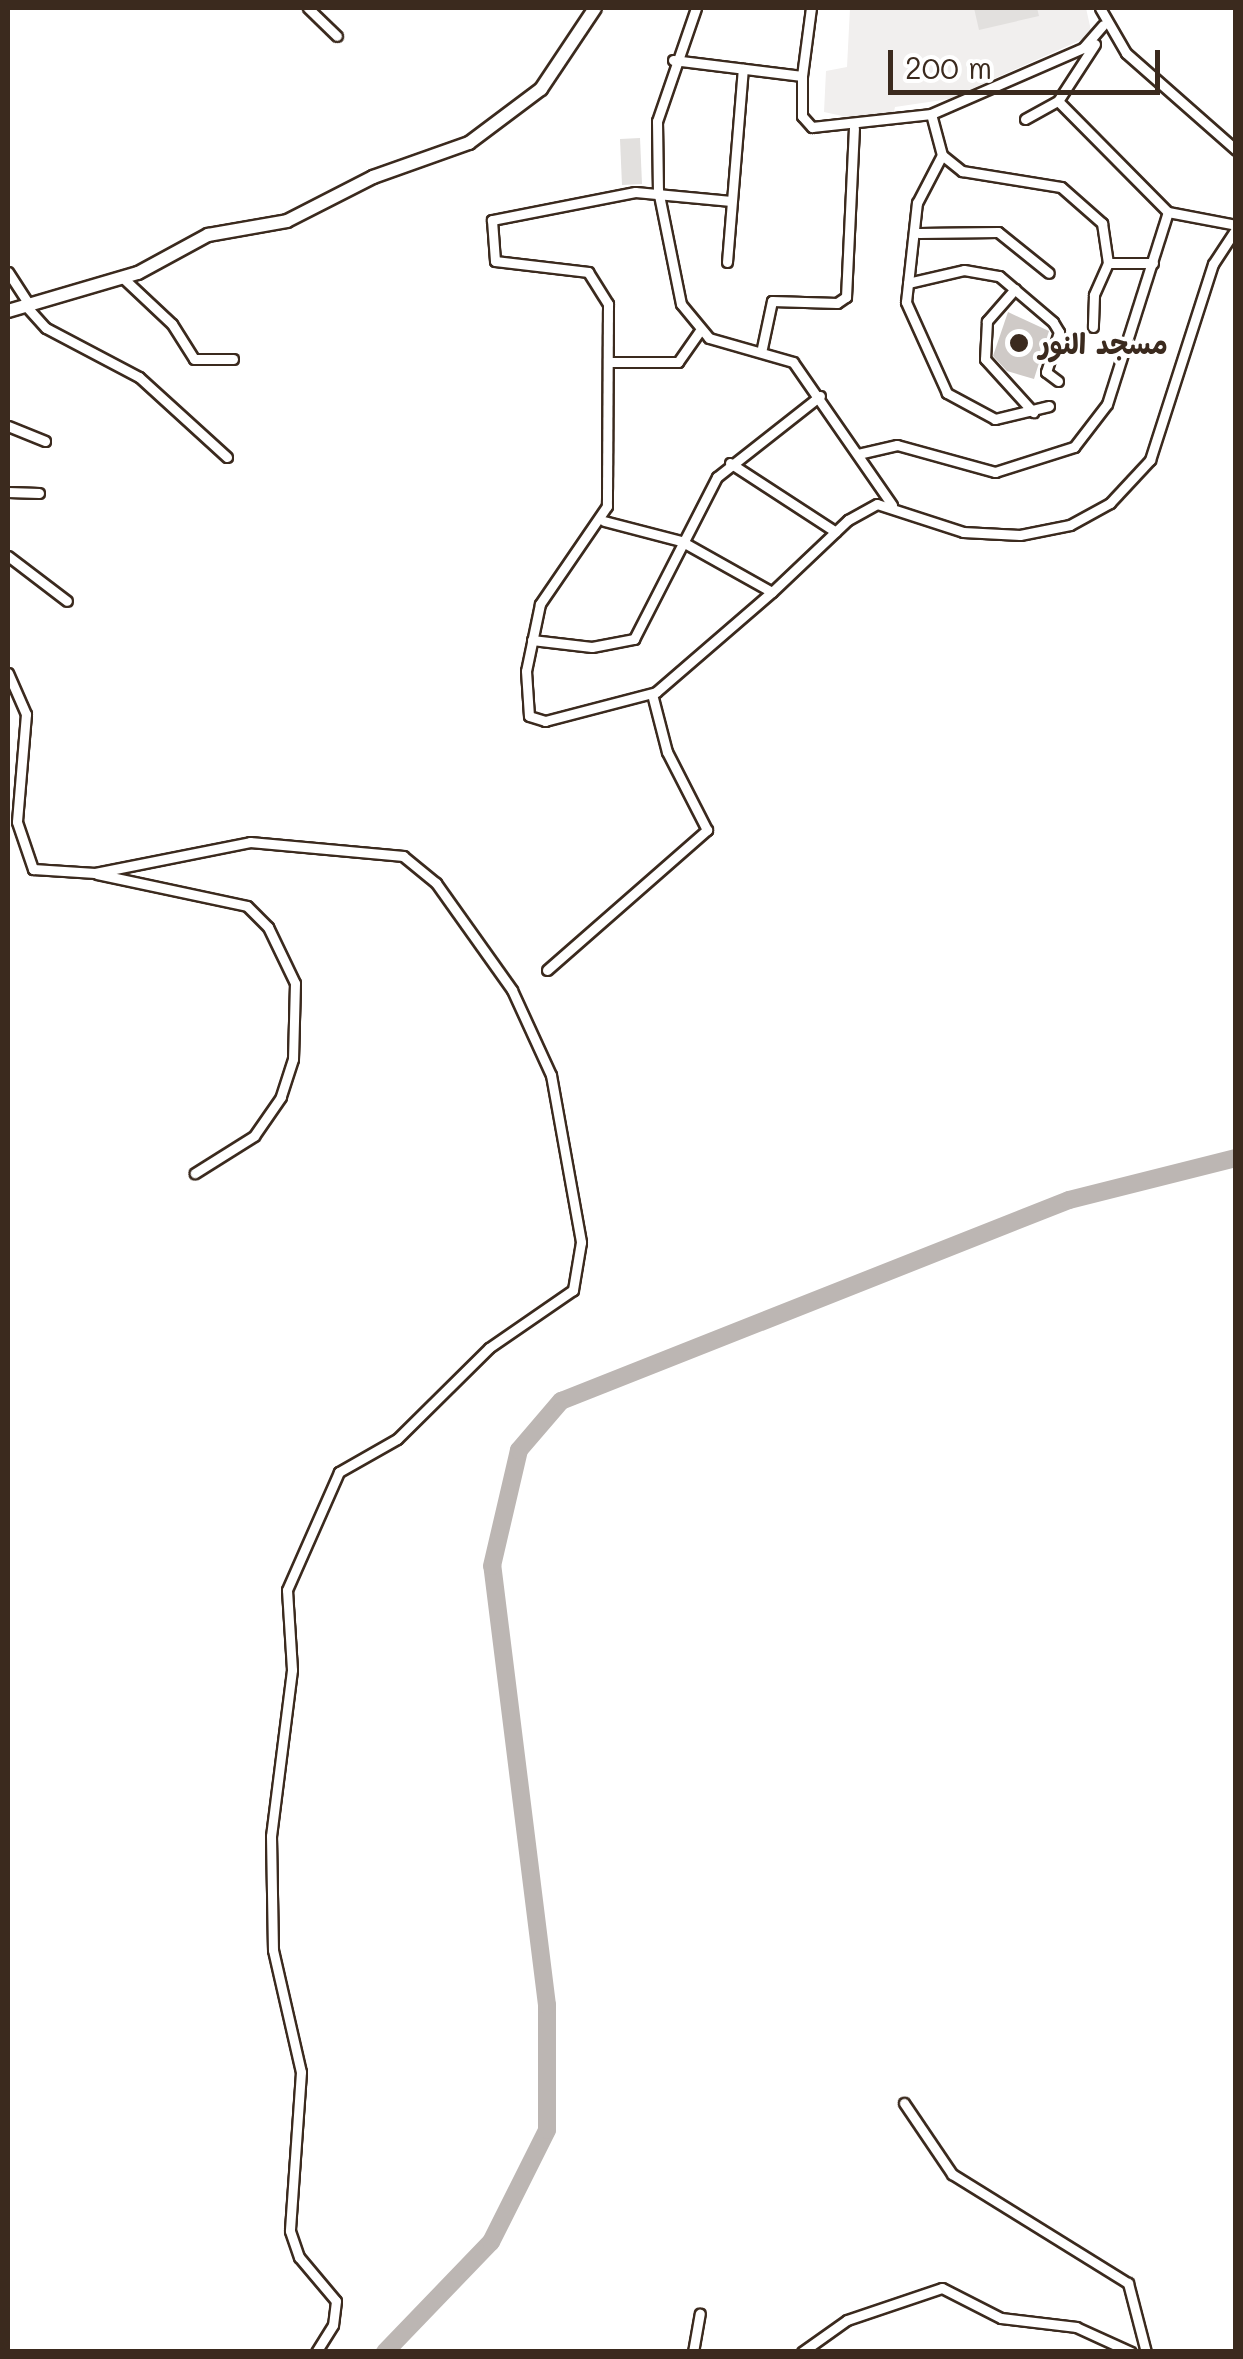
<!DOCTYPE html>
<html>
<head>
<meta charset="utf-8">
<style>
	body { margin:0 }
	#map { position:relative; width:1243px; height:2359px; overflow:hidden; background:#fff; font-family:Mali,"Playpen Sans Arabic",sans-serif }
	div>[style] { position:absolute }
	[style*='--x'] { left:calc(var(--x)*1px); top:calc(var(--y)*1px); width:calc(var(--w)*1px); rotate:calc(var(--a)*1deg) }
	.built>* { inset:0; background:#f1efee }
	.green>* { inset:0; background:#e2e0de }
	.river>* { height:18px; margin:-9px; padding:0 9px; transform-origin:9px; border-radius:9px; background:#bcb6b3 }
	.building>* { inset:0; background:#cfcac7 }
	.roads { filter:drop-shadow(2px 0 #3b2a1e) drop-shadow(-2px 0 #3b2a1e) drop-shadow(0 2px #3b2a1e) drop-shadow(0 -2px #3b2a1e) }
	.street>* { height:9px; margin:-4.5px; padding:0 4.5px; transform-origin:4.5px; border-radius:4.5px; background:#fff }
	.secondary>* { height:12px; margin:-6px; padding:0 6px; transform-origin:6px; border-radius:6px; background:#fff }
	.dots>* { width:28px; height:28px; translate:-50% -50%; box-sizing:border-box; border:5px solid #fff; border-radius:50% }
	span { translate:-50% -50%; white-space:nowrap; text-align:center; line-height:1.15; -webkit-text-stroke:8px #fff; paint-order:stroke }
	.poi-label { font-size:28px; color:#3b2a1e; font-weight:700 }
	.left { translate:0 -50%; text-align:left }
	.frame { position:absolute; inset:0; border:10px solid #3b2a1e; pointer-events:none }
	.scale { position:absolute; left:888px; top:50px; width:272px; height:45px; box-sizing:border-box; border:5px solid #3b2a1e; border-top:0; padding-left:12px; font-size:30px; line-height:35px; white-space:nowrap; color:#3b2a1e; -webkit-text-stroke:8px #fff; paint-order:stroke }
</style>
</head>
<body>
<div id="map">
	<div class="built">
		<div style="clip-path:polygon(850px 8px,1086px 8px,1092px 35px,949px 99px,895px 107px,893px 117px,847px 117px,824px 112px,826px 71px,847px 67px)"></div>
	</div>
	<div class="green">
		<div style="clip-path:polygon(974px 8px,1037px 8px,1039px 16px,979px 30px)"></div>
		<div style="clip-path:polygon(640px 138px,642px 184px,622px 185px,620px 139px)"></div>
	</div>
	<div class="river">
		<div style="--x:385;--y:2352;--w:153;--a:-46.1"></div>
		<div style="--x:491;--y:2242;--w:125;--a:-63.4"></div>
		<div style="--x:547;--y:2130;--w:125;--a:-90"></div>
		<div style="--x:547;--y:2005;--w:442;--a:-97.1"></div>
		<div style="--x:492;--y:1566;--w:119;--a:-76.9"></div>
		<div style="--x:519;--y:1450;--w:65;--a:-49.4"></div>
		<div style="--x:561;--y:1401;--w:546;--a:-21.59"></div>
		<div style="--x:1069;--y:1200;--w:172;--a:-14.1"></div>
	</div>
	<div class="building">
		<div style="clip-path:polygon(1008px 312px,1049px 331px,1034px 379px,1007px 371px,993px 356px)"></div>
	</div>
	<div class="roads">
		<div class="street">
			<div style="--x:308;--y:8;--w:40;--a:44"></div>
			<div style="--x:696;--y:8;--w:120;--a:109"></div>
			<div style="--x:657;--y:121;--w:69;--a:89.2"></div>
			<div style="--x:658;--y:190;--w:116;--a:78.6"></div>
			<div style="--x:681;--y:304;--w:44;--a:50.5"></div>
			<div style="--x:709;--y:338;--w:87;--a:15.9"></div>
			<div style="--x:793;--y:362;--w:174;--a:55.3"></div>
			<div style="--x:1100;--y:8;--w:52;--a:60"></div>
			<div style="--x:1126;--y:53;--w:147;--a:41.4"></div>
			<div style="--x:1095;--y:44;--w:68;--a:123"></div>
			<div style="--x:1058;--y:101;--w:156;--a:45.3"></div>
			<div style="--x:1168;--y:212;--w:69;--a:10.8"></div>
			<div style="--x:673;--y:60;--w:130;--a:7.1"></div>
			<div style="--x:802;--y:76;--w:40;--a:90"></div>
			<div style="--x:802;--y:116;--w:15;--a:48"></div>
			<div style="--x:812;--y:127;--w:120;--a:-6.2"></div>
			<div style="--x:802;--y:76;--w:69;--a:-82.5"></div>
			<div style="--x:1025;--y:119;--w:38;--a:-29"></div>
			<div style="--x:942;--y:155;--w:26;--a:39"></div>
			<div style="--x:962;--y:171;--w:100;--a:9.2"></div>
			<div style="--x:1061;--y:187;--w:55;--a:41.3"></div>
			<div style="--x:1102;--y:223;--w:40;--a:81.5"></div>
			<div style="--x:1108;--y:263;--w:35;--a:114"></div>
			<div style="--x:1094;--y:295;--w:32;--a:92"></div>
			<div style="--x:731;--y:201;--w:96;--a:-174.6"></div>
			<div style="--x:635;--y:192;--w:146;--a:168.9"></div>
			<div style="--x:492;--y:220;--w:41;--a:85.8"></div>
			<div style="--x:495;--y:261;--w:94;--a:6.7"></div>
			<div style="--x:588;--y:272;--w:38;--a:58"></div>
			<div style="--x:608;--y:304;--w:202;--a:90.3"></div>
			<div style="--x:607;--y:506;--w:119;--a:124.4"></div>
			<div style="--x:540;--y:604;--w:68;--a:101.8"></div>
			<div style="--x:526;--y:671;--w:45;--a:86.2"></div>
			<div style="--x:529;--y:716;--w:17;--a:17"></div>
			<div style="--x:545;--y:721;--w:115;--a:-14.6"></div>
			<div style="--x:656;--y:692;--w:153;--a:-40.8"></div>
			<div style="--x:919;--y:233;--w:79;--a:-0.7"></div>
			<div style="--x:998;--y:232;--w:65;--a:38.8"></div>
			<div style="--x:727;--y:262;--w:194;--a:-85.3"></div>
			<div style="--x:1108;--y:263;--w:45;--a:0"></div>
			<div style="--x:8;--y:272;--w:38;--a:57"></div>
			<div style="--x:123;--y:278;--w:67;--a:43.2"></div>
			<div style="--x:172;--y:324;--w:41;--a:57.8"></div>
			<div style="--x:194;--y:359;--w:39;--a:0"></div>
			<div style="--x:908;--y:283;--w:57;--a:-13.1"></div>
			<div style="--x:964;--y:270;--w:36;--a:10"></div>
			<div style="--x:999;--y:276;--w:71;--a:40.4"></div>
			<div style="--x:1053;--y:322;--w:12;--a:59"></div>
			<div style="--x:1059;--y:332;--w:42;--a:108"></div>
			<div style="--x:1046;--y:372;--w:15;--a:37"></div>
			<div style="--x:1015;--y:289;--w:43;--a:131.2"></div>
			<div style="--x:987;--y:321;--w:38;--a:93"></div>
			<div style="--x:985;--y:359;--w:72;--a:47.8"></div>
			<div style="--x:25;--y:305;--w:31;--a:48"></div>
			<div style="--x:46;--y:328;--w:105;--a:27.8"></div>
			<div style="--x:139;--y:377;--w:119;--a:42.3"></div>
			<div style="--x:762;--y:348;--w:48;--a:-78"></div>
			<div style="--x:772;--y:301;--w:65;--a:1.8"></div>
			<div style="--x:837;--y:303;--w:11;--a:-34"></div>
			<div style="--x:846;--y:297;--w:169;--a:-87.3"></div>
			<div style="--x:608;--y:362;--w:70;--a:0"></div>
			<div style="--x:678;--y:362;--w:37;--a:-55"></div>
			<div style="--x:1049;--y:406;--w:56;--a:166.5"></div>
			<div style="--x:995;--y:419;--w:55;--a:-151.6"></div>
			<div style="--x:947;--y:393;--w:100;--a:-114.3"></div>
			<div style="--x:906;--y:302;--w:100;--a:-83.7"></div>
			<div style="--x:917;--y:203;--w:54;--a:-62.5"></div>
			<div style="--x:942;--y:155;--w:42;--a:-105"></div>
			<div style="--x:931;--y:114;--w:166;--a:-23.5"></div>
			<div style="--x:1083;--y:48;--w:30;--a:-49"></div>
			<div style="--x:8;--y:426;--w:40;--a:22"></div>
			<div style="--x:858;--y:454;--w:40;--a:-13"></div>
			<div style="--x:897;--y:445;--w:102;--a:15.4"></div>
			<div style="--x:995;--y:472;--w:83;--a:-17.6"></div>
			<div style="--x:1074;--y:447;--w:54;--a:-52.5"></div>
			<div style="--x:1107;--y:404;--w:201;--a:-72.4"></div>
			<div style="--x:730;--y:463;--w:126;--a:33.1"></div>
			<div style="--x:8;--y:492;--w:31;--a:2"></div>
			<div style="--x:604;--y:521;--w:80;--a:14.6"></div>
			<div style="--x:681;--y:541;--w:104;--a:29.3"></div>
			<div style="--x:772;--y:592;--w:105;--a:-43.5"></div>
			<div style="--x:848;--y:520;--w:33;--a:-29"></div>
			<div style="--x:877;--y:504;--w:90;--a:18"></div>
			<div style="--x:963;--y:532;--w:57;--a:3"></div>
			<div style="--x:1020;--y:535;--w:51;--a:-11.3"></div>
			<div style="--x:1070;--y:525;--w:46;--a:-28.8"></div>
			<div style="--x:1110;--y:503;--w:59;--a:-47.1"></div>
			<div style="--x:1150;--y:460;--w:206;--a:-72.2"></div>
			<div style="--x:1213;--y:264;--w:42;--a:-56.7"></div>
			<div style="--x:8;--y:556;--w:74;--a:37.3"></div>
			<div style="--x:532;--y:640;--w:60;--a:6.7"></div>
			<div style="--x:592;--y:647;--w:43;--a:-10.8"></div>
			<div style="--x:634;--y:639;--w:182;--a:-62.9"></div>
			<div style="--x:717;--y:477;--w:131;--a:-38.2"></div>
			<div style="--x:8;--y:673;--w:45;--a:66.3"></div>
			<div style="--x:26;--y:714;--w:108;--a:94.8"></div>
			<div style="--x:17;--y:822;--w:50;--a:71.2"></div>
			<div style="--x:33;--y:869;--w:62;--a:3.7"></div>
			<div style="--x:95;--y:873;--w:158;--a:-11.3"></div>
			<div style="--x:250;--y:842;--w:154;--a:5.2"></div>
			<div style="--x:403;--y:856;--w:43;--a:39.3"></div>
			<div style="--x:436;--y:883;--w:131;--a:54.6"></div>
			<div style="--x:512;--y:990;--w:94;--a:65.4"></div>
			<div style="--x:551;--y:1075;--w:170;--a:79.8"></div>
			<div style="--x:581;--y:1242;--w:49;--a:99.5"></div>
			<div style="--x:573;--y:1290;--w:102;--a:145.4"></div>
			<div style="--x:489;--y:1348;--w:129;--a:135.3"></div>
			<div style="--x:397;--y:1439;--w:67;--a:150.4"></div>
			<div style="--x:339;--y:1472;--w:129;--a:113.8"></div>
			<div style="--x:287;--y:1590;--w:80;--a:86.4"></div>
			<div style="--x:292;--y:1670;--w:167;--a:97.2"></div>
			<div style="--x:271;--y:1836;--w:114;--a:89"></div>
			<div style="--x:273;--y:1950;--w:125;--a:77.1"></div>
			<div style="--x:301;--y:2072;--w:159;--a:94"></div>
			<div style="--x:290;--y:2231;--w:28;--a:71"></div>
			<div style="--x:299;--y:2257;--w:57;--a:49.9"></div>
			<div style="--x:336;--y:2301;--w:24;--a:97"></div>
			<div style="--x:333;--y:2325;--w:32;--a:122"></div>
			<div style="--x:97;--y:874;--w:153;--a:12"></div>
			<div style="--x:247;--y:906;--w:30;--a:45"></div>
			<div style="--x:268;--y:927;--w:62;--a:64.3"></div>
			<div style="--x:295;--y:983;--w:76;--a:91.5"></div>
			<div style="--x:293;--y:1059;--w:40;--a:108"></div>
			<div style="--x:281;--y:1097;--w:47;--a:124.7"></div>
			<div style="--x:254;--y:1136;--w:70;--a:147.9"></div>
			<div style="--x:547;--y:970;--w:213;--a:-41.2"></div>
			<div style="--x:707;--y:830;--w:88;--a:-117.1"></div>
			<div style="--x:667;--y:752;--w:60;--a:-104.5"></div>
			<div style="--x:904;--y:2103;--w:86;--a:55.9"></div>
			<div style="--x:952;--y:2174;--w:207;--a:31.8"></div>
			<div style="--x:1128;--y:2283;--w:71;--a:75.4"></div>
			<div style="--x:693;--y:2352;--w:39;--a:-80"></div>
			<div style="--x:802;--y:2352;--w:55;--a:-35.4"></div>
			<div style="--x:847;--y:2320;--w:100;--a:-18.6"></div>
			<div style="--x:942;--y:2288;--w:66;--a:27"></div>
			<div style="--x:1001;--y:2318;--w:76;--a:6.8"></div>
			<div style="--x:1076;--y:2327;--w:60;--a:24.4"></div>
		</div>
		<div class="secondary">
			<div style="--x:8;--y:311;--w:135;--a:-16.3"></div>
			<div style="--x:138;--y:273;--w:80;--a:-28.5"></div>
			<div style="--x:208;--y:235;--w:80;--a:-10"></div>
			<div style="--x:287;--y:221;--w:97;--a:-27.1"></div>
			<div style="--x:373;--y:177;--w:102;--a:-19.5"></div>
			<div style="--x:469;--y:143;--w:90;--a:-36.9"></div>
			<div style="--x:541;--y:89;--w:97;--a:-56.3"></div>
		</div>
	</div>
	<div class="dots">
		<div style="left:1019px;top:343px;background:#3b2a1e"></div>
	</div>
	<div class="poi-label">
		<span class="left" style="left:1039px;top:343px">مسجد النور</span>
	</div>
	<div class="frame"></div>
	<div class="scale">200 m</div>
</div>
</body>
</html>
